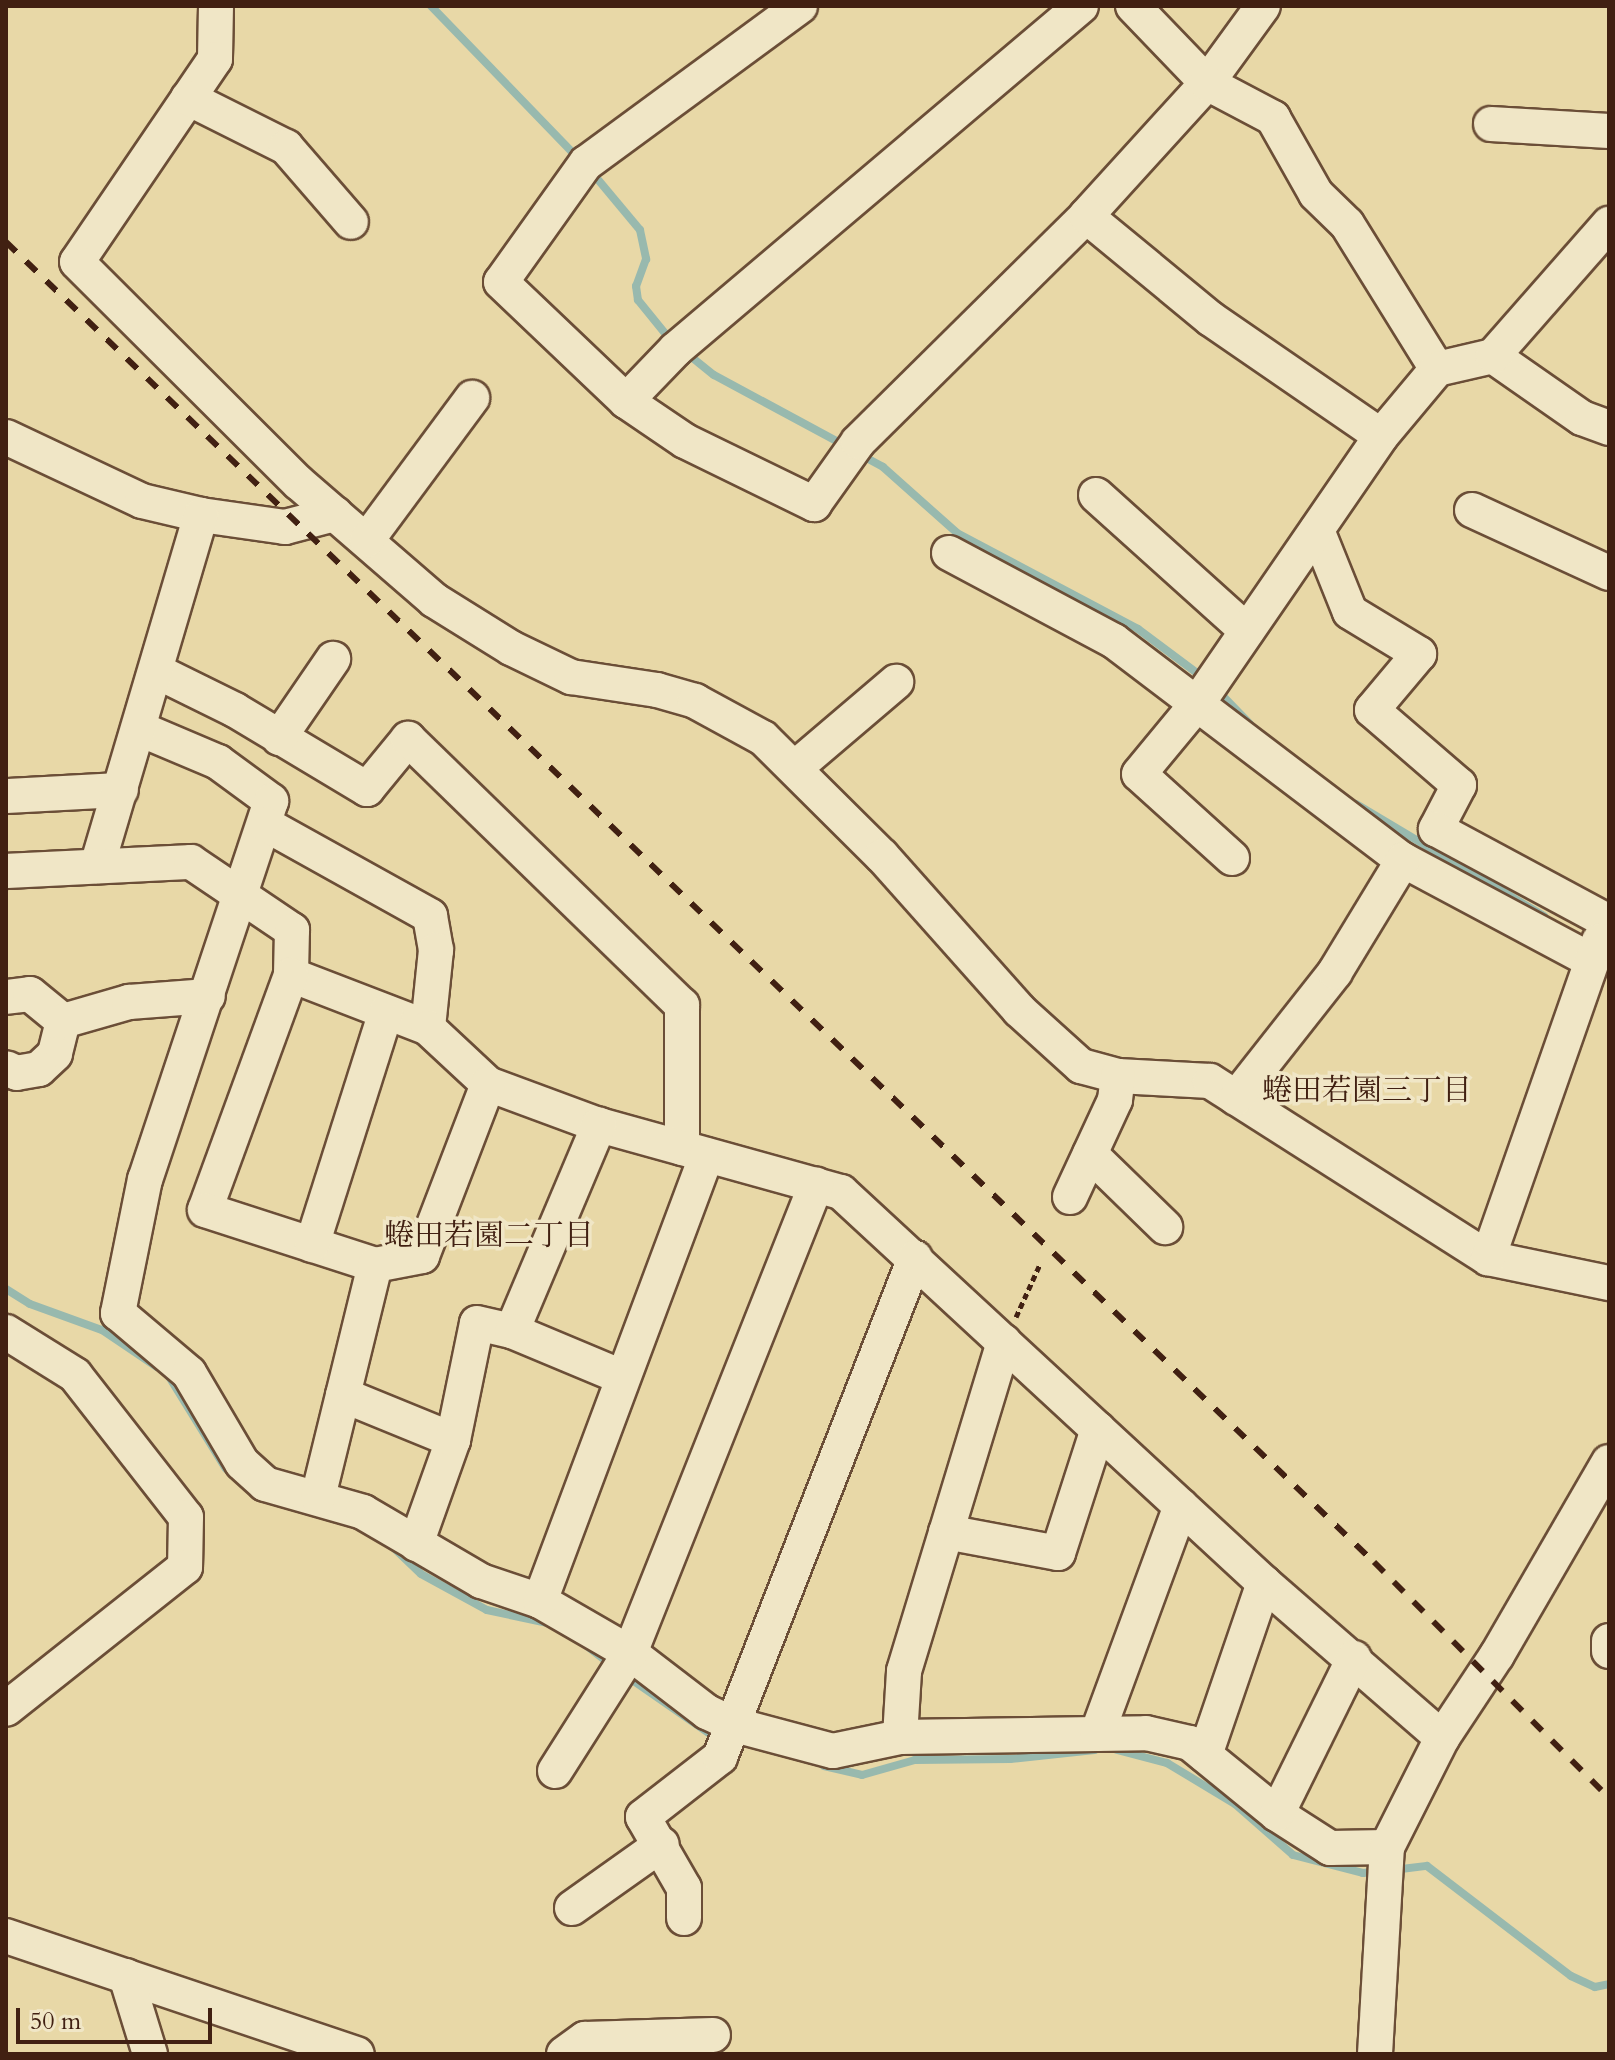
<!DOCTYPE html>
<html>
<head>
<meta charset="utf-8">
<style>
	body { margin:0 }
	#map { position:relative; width:1615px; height:2060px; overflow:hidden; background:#e8d8a7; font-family:Cardo,"Noto Serif JP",serif }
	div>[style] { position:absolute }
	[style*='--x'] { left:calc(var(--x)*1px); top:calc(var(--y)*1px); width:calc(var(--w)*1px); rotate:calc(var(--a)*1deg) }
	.stream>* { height:8px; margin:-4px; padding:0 4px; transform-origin:4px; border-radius:4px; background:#98b9ae }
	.path>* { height:5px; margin-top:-2.5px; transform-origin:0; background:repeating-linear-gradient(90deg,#412012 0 6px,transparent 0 10px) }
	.roads { filter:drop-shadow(2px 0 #6b4e37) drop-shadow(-2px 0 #6b4e37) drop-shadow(0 2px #6b4e37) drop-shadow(0 -2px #6b4e37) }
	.minor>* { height:34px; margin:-17px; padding:0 17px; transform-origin:17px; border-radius:17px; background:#f0e6c6 }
	.rail>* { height:6px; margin-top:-3px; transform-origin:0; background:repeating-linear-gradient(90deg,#412012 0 14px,transparent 0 28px) }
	span { translate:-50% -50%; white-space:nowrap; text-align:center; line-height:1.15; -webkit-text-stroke:7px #f0e6c6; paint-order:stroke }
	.neighbourhood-label { font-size:30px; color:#412012 }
	.frame { position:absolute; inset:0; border:8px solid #412012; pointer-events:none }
	.scale { position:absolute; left:16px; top:2008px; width:196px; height:36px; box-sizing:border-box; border:4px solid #412012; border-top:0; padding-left:10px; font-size:24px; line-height:28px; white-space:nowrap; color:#412012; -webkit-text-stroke:6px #f0e6c6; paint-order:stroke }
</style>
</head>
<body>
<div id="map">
	<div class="stream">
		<div style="--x:431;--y:6;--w:211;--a:46"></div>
		<div style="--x:590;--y:170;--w:78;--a:50.2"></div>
		<div style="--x:640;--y:230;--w:30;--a:78"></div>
		<div style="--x:646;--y:259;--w:29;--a:110"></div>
		<div style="--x:636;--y:286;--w:14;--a:82"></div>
		<div style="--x:638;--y:300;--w:55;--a:50.9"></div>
		<div style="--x:684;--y:351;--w:38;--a:39"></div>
		<div style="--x:714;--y:375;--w:148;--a:28.3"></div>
		<div style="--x:859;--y:454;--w:27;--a:28"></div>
		<div style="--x:883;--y:467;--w:99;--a:41.7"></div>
		<div style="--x:957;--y:533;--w:205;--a:27.9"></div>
		<div style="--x:1138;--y:629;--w:84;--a:36.7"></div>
		<div style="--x:1218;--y:691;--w:46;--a:45.9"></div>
		<div style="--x:1356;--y:804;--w:219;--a:30.8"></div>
		<div style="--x:6;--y:1289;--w:28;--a:32"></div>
		<div style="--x:30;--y:1304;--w:77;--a:19.9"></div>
		<div style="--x:102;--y:1330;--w:66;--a:33.9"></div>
		<div style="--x:168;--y:1375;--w:110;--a:58.3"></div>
		<div style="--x:394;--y:1548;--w:37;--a:44"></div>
		<div style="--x:421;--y:1574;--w:75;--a:28.6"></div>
		<div style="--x:487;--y:1610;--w:61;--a:12.2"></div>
		<div style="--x:587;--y:1646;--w:34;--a:38"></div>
		<div style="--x:625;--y:1675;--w:114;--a:34.7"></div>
		<div style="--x:1117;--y:1750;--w:52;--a:14.6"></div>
		<div style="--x:1167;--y:1763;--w:79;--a:31.1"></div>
		<div style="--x:1235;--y:1804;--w:77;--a:41.3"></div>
		<div style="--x:1293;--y:1855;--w:72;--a:14.4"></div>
		<div style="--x:1363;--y:1873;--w:16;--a:-7"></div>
		<div style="--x:824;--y:1766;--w:39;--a:13"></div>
		<div style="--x:862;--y:1775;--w:55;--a:-15.8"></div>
		<div style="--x:915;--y:1760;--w:95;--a:-0.6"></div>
		<div style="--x:1010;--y:1759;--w:85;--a:-6"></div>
		<div style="--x:1393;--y:1870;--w:34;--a:-7"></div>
		<div style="--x:1427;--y:1866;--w:181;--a:37.4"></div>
		<div style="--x:1571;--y:1976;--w:26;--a:25"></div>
		<div style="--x:1595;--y:1987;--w:14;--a:-12"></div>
	</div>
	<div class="path">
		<div style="--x:1016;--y:1317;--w:58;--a:-65.6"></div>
	</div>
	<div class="roads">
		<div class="minor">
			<div style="--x:216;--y:6;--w:53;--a:91.1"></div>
			<div style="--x:215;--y:59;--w:245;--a:124.2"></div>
			<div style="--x:77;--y:262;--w:313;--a:44.9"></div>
			<div style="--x:299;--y:483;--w:179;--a:40.9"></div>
			<div style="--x:434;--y:600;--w:91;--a:31.9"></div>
			<div style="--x:511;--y:648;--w:67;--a:25.8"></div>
			<div style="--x:571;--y:677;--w:87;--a:8.6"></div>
			<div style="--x:657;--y:690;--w:40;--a:16"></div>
			<div style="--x:695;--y:701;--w:77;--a:28.6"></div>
			<div style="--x:763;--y:738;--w:168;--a:44.8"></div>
			<div style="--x:882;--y:856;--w:206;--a:48.3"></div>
			<div style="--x:1019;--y:1010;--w:84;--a:42.1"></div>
			<div style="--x:1081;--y:1066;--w:38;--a:15"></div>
			<div style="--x:1118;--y:1076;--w:92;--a:3.1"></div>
			<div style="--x:1210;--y:1081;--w:330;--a:32.5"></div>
			<div style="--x:1488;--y:1258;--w:124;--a:11.7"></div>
			<div style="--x:800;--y:6;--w:265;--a:143.7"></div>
			<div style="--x:586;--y:163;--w:146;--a:125.5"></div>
			<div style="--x:501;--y:282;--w:173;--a:43.6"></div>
			<div style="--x:626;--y:401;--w:71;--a:34.1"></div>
			<div style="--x:685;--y:441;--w:144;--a:26"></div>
			<div style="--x:814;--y:504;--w:76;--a:-54.6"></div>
			<div style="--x:858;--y:442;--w:321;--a:-44.7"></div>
			<div style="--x:1086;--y:216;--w:180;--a:-47.7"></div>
			<div style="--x:1207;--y:83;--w:95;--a:-54"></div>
			<div style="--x:1133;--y:6;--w:107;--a:46.1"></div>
			<div style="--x:1207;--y:83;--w:75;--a:27.9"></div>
			<div style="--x:1273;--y:118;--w:87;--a:60.5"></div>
			<div style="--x:1316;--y:194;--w:43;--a:44.1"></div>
			<div style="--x:1347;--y:224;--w:171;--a:58.2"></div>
			<div style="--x:188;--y:98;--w:110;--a:26.6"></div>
			<div style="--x:286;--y:147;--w:99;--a:49.1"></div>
			<div style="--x:1491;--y:124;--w:118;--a:3.4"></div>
			<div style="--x:1086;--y:216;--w:162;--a:39.5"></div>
			<div style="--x:1211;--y:319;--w:206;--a:34.5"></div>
			<div style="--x:1493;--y:356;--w:108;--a:34.9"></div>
			<div style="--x:1582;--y:418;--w:29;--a:20"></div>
			<div style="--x:626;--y:401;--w:71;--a:-46.1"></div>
			<div style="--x:675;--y:350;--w:532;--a:-40.27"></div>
			<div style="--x:6;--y:437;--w:150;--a:25.2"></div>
			<div style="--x:142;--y:501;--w:61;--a:13.3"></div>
			<div style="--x:201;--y:515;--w:85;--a:8.1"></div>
			<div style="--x:285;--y:527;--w:52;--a:-14.6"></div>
			<div style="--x:1096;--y:495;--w:203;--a:42"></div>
			<div style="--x:1472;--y:510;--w:151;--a:24.7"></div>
			<div style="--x:1317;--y:530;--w:88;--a:68.1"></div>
			<div style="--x:1350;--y:612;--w:81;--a:31.3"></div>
			<div style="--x:1419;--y:654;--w:73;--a:130"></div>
			<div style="--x:1372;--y:710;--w:115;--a:40.8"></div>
			<div style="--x:1459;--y:785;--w:50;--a:117.6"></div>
			<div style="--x:1436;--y:829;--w:192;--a:28.3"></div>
			<div style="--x:367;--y:540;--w:177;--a:-53.5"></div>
			<div style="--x:949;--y:553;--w:187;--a:28.1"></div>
			<div style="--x:1114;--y:641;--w:363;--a:37.2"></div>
			<div style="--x:1403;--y:860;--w:214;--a:28.1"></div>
			<div style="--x:158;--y:672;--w:86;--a:26.3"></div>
			<div style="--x:235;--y:710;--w:154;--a:30.9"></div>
			<div style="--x:367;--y:789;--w:65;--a:-50.6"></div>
			<div style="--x:408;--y:739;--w:382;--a:44.2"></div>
			<div style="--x:682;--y:1005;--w:143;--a:90"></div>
			<div style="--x:140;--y:729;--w:85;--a:22.9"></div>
			<div style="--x:218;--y:762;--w:66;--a:36.3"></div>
			<div style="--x:271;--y:801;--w:398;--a:108.4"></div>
			<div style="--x:145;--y:1179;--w:137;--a:101.4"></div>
			<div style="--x:118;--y:1313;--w:93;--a:40.2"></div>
			<div style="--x:189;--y:1373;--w:104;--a:59.5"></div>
			<div style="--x:242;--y:1463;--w:31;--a:42"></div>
			<div style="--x:265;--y:1484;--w:102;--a:15.9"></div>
			<div style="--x:363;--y:1512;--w:137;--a:30.3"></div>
			<div style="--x:481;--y:1581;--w:62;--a:18.7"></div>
			<div style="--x:540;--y:1601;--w:104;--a:30"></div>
			<div style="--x:630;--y:1653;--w:97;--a:37.5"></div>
			<div style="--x:707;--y:1712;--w:31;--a:25"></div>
			<div style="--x:735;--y:1725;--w:101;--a:14.9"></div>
			<div style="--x:833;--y:1751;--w:68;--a:-11.8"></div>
			<div style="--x:900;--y:1737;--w:246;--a:-0.9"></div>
			<div style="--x:1146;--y:1733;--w:45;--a:12.8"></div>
			<div style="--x:1190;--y:1743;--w:112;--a:39.2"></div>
			<div style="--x:1277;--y:1814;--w:63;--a:32.7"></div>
			<div style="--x:1330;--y:1848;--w:57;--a:-1"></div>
			<div style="--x:279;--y:738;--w:96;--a:-55.6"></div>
			<div style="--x:795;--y:768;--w:133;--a:-40.4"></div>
			<div style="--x:6;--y:796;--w:115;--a:-3"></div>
			<div style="--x:265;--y:824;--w:189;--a:29.1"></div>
			<div style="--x:430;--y:916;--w:35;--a:80"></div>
			<div style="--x:436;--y:950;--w:78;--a:95.9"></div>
			<div style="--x:1232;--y:858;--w:125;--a:-137.9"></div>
			<div style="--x:1139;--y:774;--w:91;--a:-50.4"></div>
			<div style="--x:1197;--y:704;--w:325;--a:-55.5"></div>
			<div style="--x:1381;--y:436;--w:87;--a:-50.1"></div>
			<div style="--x:1437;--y:369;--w:57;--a:-13.1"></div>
			<div style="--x:1493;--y:356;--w:176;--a:-48.7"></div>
			<div style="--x:97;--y:866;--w:366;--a:-73.5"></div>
			<div style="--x:6;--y:871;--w:185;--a:-2.8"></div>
			<div style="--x:191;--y:862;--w:122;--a:34"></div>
			<div style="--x:292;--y:930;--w:45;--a:91.3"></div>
			<div style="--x:291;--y:975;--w:147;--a:21.1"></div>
			<div style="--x:428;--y:1028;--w:82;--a:43"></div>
			<div style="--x:488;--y:1084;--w:118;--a:20.3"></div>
			<div style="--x:599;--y:1125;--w:251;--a:15.5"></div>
			<div style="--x:841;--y:1192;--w:576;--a:42.75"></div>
			<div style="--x:1264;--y:1583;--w:236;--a:41"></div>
			<div style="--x:291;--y:975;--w:250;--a:110.1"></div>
			<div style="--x:205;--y:1210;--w:179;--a:17.9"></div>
			<div style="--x:6;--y:997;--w:24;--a:-7"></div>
			<div style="--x:30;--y:994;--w:43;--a:39.3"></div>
			<div style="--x:63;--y:1021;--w:34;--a:104"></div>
			<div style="--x:55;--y:1054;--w:22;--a:137"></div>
			<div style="--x:39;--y:1069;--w:22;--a:170"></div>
			<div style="--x:17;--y:1073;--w:12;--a:-156"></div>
			<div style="--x:63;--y:1021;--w:69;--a:-16.1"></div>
			<div style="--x:129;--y:1002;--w:79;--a:-4.3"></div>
			<div style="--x:1236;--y:1098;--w:160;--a:-51.8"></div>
			<div style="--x:1335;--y:972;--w:131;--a:-58.7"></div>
			<div style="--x:1090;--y:1154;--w:105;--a:44.2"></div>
			<div style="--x:1070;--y:1197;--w:107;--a:-65.1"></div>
			<div style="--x:1115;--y:1100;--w:24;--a:-83"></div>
			<div style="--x:312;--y:1245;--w:244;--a:-72.4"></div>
			<div style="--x:1488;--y:1258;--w:336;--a:-70.7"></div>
			<div style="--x:512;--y:1331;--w:224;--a:-67.1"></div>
			<div style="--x:6;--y:1332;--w:81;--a:31.9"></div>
			<div style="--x:75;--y:1375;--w:180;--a:52"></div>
			<div style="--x:186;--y:1517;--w:50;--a:91.1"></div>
			<div style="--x:185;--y:1567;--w:228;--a:141.6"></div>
			<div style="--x:343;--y:1395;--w:119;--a:22.2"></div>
			<div style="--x:318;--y:1497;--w:239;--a:-76.2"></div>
			<div style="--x:375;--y:1265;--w:48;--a:-10.8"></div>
			<div style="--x:422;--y:1256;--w:184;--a:-69"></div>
			<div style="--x:946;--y:1532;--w:114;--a:10.6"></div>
			<div style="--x:1058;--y:1553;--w:130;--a:-72.1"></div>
			<div style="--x:416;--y:1544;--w:110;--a:-70.4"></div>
			<div style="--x:453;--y:1440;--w:119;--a:-78.4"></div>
			<div style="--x:477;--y:1323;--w:36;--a:13"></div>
			<div style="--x:512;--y:1331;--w:119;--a:22.7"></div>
			<div style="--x:540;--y:1601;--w:476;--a:-69.5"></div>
			<div style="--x:1609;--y:1641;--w:10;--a:90"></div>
			<div style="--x:1097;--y:1734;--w:243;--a:-69.8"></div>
			<div style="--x:900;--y:1737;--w:66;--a:-86.5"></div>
			<div style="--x:904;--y:1671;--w:344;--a:-73.1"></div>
			<div style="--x:1205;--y:1755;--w:182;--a:-71.1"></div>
			<div style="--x:555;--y:1771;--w:140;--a:-57.6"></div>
			<div style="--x:630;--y:1653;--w:504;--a:-68.33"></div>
			<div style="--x:1277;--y:1814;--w:174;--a:-63.7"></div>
			<div style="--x:572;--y:1908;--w:110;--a:-35.4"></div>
			<div style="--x:684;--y:1918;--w:30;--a:-90"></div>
			<div style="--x:684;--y:1888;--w:82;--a:-120"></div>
			<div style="--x:643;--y:1817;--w:98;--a:-37.9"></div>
			<div style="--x:720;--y:1757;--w:536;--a:-68.66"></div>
			<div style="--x:6;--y:1936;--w:370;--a:18.6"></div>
			<div style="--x:126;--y:1976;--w:82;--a:72.9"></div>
			<div style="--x:564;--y:2054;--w:26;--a:-36"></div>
			<div style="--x:585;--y:2039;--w:128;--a:-1.8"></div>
			<div style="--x:1375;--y:2054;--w:207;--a:-86.7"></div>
			<div style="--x:1387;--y:1847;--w:122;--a:-63.2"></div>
			<div style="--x:1442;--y:1738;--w:100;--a:-56.5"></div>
			<div style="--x:1497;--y:1655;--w:223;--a:-59.9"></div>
		</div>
	</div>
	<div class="rail">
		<div style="--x:6;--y:242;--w:1901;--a:43.98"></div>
		<div style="--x:1374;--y:1562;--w:333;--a:45.1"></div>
	</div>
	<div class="neighbourhood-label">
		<span style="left:1367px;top:1091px">蜷田若園三丁目</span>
		<span style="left:489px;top:1236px">蜷田若園二丁目</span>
	</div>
	<div class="frame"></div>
	<div class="scale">50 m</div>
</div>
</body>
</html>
